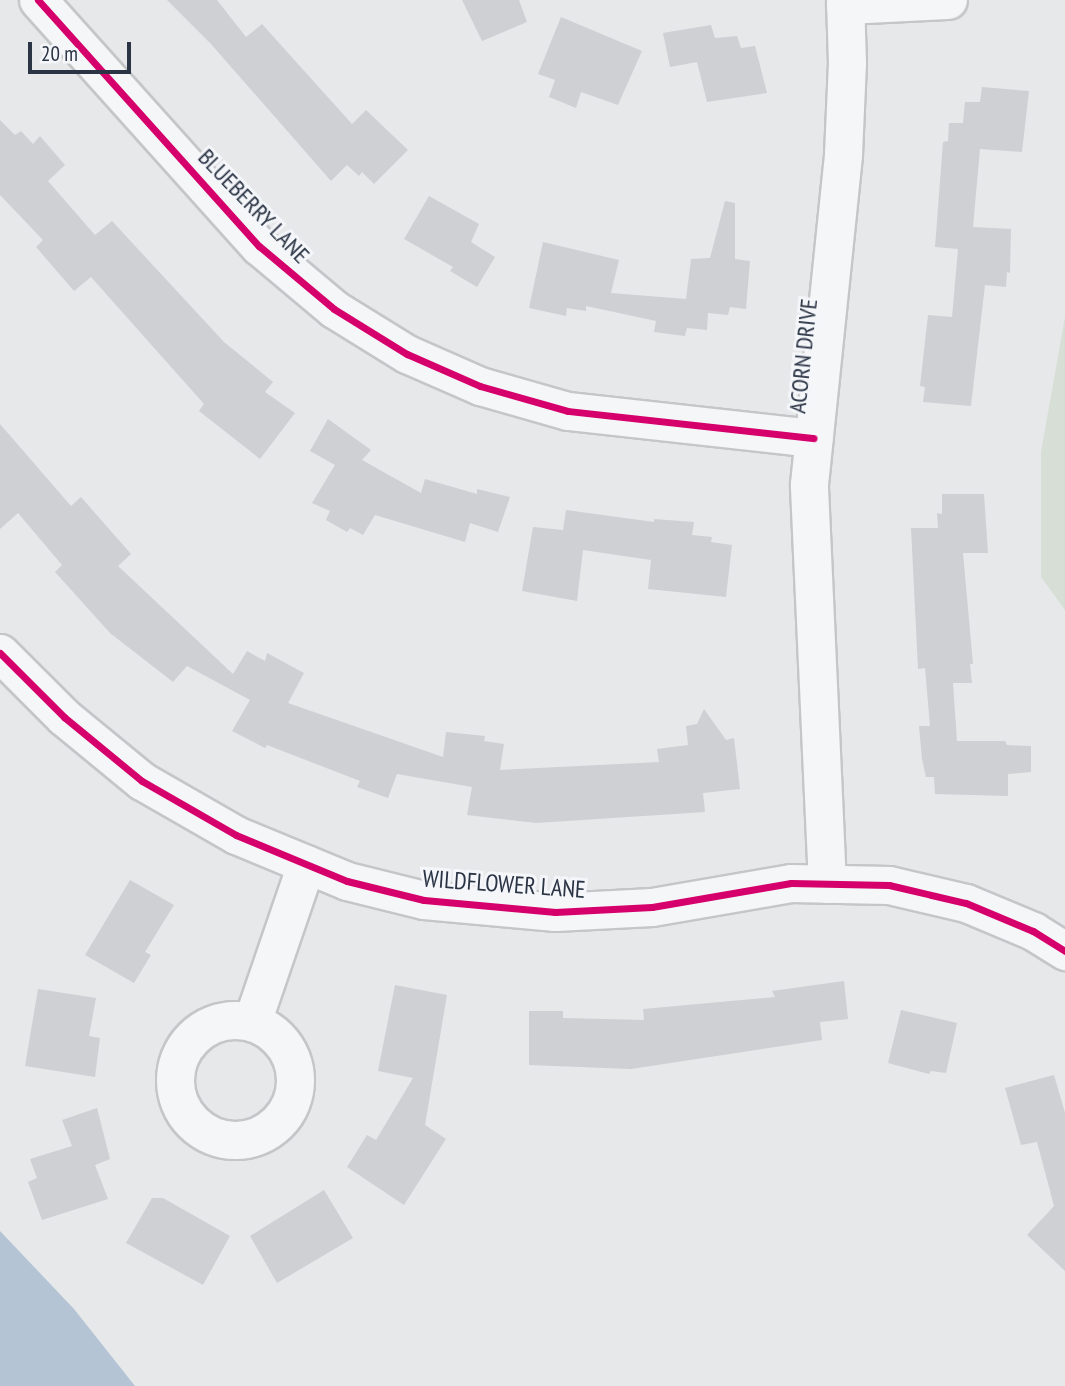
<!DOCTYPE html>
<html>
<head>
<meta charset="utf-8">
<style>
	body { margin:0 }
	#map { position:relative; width:1065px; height:1386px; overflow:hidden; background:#e6e8ea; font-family:"PT Sans Narrow",sans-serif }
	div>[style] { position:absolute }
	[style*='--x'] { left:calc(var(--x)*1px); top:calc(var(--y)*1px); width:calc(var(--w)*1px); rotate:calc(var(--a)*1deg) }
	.green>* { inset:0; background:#d6ded6 }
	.water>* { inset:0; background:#b4c4d5 }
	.building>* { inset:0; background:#ced0d3 }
	.roads { filter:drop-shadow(2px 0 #c4c6c8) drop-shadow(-2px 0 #c4c6c8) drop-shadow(0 2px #c4c6c8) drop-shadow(0 -2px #c4c6c8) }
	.minor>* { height:37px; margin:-18.5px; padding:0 18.5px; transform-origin:18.5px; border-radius:18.5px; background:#f5f6f7 }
	.minor>.ring { margin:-18.5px; padding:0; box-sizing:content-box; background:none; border:37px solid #f5f6f7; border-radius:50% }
	.cycleway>* { height:7px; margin:-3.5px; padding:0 3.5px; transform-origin:3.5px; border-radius:3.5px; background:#d6006c }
	span { translate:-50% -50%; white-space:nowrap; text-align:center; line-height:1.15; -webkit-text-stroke:6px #f4f6f9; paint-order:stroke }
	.street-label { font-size:24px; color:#2b3445 }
	.scale { position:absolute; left:28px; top:42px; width:103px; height:32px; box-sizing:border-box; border:4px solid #2b3445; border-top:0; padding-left:9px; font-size:21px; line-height:24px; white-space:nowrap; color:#2b3445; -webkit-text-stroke:5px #f4f6f9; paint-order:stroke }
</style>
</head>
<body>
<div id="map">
	<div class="green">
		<div style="clip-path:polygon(1065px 317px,1065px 610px,1041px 577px,1041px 452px)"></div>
	</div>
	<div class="water">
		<div style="clip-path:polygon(0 1231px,74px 1309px,135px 1386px,0 1386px)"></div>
	</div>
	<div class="building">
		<div style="clip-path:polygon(167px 0,217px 0,246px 37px,262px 24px,352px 124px,366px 110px,408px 150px,374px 184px,362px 172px,359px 176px,347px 165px,331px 181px,211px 44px)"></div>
		<div style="clip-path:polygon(462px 0,519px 0,527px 22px,482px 41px)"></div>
		<div style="clip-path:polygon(561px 17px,642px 51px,618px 105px,581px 92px,576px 108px,549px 97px,555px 80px,538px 74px)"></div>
		<div style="clip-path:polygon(711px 25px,715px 38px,737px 36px,741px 48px,755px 46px,767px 93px,707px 102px,697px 62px,670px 67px,663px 33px)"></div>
		<div style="clip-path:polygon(982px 87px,1029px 91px,1022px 152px,980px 149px,973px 227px,1011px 229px,1010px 273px,1007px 272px,1006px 287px,985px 285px,971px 406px,923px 402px,925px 387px,920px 386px,928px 315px,952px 317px,958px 249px,935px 247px,943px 142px,948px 141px,949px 123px,963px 123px,965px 102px,980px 102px)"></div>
		<div style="clip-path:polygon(0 120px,15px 135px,21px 131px,33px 144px,40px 136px,65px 165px,48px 181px,95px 235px,112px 221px,224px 342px,273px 382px,265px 392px,295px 413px,260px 459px,199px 411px,204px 404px,91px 277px,74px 291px,36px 247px,43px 240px,0 195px)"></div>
		<div style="clip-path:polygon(429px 196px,479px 224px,471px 242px,495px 257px,477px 287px,450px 271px,453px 267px,404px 239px)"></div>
		<div style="clip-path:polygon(725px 201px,735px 203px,735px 259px,750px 261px,746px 309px,730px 307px,728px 315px,708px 313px,707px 330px,687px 328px,685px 336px,654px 332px,656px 321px,586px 306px,586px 311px,567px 308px,566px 316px,529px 308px,543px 242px,619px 260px,611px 293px,686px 299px,691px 259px,710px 258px)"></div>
		<div style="clip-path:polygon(328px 419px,371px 450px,362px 460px,421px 493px,425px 479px,477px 494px,477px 489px,510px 497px,498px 532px,470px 523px,465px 542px,375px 515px,363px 535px,350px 528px,347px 532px,326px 520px,330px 511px,312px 503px,335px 465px,310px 451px)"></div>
		<div style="clip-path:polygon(0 424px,71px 506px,81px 497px,131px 554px,118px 566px,233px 674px,247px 651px,265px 661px,267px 653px,304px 673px,288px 703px,443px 757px,446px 732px,485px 736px,484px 741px,504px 744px,500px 770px,659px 762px,657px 749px,688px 745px,686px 726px,697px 724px,704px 709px,726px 740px,734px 738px,740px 789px,703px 793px,705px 812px,536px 823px,467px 815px,472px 787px,397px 774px,388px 798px,357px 787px,360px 781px,267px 745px,265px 748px,232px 731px,250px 700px,187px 666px,173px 682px,110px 633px,55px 572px,62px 565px,18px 513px,0 529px)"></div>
		<div style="clip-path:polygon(942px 494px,984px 494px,988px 553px,963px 553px,973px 664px,970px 664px,972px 683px,953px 683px,957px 741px,1005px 741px,1007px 745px,1031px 746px,1031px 772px,1008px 774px,1008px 796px,935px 794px,934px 777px,926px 777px,922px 759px,919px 726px,930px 726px,925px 668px,918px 669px,911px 528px,938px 528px,937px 513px,942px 514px)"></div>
		<div style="clip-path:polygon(566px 510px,654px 522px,654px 519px,694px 522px,692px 535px,712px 537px,711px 542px,732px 545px,726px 597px,648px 589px,651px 560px,583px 550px,577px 601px,522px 591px,533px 527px,563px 530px)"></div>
		<div style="clip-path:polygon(130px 880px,174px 905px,145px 952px,151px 955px,134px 983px,85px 955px)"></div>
		<div style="clip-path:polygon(844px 981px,848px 1019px,820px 1022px,822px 1040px,631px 1069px,529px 1065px,529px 1011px,563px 1011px,563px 1018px,644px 1020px,643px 1009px,775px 997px,772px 991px)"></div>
		<div style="clip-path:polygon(395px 985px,447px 995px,425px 1125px,446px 1139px,404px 1205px,347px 1167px,367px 1135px,376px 1140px,413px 1078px,378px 1071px)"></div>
		<div style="clip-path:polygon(38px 989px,96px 998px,89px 1036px,100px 1038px,95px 1077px,25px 1066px)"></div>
		<div style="clip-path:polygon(901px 1010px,957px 1023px,946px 1073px,931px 1071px,929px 1074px,888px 1063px)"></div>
		<div style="clip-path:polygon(1054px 1075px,1065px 1113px,1065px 1271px,1027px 1235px,1054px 1206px,1037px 1142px,1021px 1145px,1005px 1088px)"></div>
		<div style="clip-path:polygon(97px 1108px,110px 1159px,95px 1165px,108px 1199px,42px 1220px,28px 1182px,37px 1178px,30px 1159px,72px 1146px,62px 1120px)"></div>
		<div style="clip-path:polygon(324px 1190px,353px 1238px,277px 1283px,250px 1236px)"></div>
		<div style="clip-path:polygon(152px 1198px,163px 1198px,230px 1236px,203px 1285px,126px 1243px)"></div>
	</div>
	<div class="roads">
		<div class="minor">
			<div style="--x:38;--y:0;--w:331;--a:48.1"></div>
			<div style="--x:259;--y:246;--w:98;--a:40"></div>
			<div style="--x:334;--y:309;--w:86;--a:31.7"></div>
			<div style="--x:407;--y:354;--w:80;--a:23.7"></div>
			<div style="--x:480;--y:386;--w:91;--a:15.9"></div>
			<div style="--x:568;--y:411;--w:247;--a:6.3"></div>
			<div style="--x:845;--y:5;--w:103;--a:-2.8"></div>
			<div style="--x:0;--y:653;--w:91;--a:45"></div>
			<div style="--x:64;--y:717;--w:101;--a:39.4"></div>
			<div style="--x:142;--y:781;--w:108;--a:29.9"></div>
			<div style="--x:236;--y:835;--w:120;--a:22.5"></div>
			<div style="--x:347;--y:881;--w:79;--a:13.9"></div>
			<div style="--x:424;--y:900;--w:132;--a:5.2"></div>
			<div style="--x:555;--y:912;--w:97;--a:-3"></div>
			<div style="--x:652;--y:907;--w:141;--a:-9.8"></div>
			<div style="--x:791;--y:883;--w:98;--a:1.2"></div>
			<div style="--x:889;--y:885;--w:79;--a:13.2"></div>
			<div style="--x:966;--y:903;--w:73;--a:22.7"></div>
			<div style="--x:1033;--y:931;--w:38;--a:32"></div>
			<div style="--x:827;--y:884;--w:400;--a:-92.6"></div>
			<div style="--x:809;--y:484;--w:332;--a:-84.1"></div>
			<div style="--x:843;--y:154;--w:91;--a:-87.5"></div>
			<div style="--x:847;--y:63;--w:63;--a:-91.8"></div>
			<div class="ring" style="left:175px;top:1020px;width:83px;height:83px"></div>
			<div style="--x:252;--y:1022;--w:167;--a:-71.1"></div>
		</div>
	</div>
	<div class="cycleway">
		<div style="--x:38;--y:0;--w:331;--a:48.1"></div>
		<div style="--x:259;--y:246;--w:98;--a:40"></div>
		<div style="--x:334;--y:309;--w:86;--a:31.7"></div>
		<div style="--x:407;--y:354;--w:80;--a:23.7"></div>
		<div style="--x:480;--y:386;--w:91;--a:15.9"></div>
		<div style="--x:568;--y:411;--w:247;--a:6.3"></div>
		<div style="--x:0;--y:653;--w:91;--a:45"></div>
		<div style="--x:64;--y:717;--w:101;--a:39.4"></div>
		<div style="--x:142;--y:781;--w:108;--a:29.9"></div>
		<div style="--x:236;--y:835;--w:120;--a:22.5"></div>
		<div style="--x:347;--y:881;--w:79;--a:13.9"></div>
		<div style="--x:424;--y:900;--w:132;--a:5.2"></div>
		<div style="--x:555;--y:912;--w:97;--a:-3"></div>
		<div style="--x:652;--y:907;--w:141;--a:-9.8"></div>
		<div style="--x:791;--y:883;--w:98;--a:1.2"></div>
		<div style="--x:889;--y:885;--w:79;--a:13.2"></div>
		<div style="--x:966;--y:903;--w:73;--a:22.7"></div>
		<div style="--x:1033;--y:931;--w:38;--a:32"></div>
	</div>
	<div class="street-label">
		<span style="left:254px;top:206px;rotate:46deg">BLUEBERRY LANE</span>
		<span style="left:803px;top:356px;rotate:-84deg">ACORN DRIVE</span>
		<span style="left:504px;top:884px;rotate:4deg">WILDFLOWER LANE</span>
	</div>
	<div class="scale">20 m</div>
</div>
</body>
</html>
